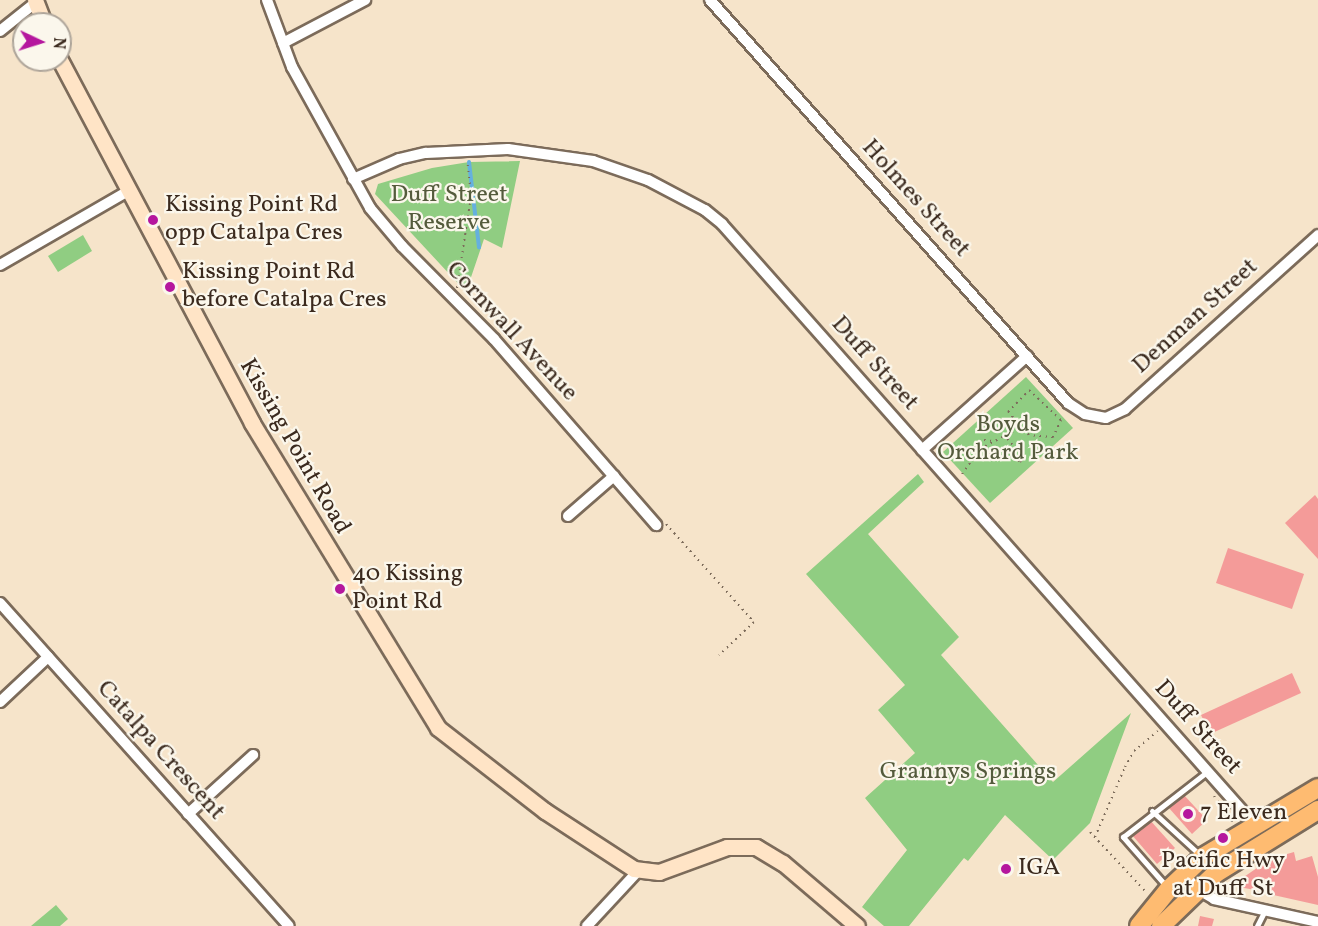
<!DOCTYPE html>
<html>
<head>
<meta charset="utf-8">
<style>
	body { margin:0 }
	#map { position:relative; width:1318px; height:926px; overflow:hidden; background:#f6e4ca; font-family:Vollkorn,serif }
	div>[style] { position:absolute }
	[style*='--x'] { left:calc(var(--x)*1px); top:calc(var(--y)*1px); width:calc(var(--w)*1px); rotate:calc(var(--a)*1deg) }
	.green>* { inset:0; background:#90cd82 }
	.stream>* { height:4px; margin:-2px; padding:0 2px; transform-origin:2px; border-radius:2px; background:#65b0de }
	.building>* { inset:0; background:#f49b99 }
	.path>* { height:2px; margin-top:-1px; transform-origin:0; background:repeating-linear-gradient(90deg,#7c6b5a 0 1.5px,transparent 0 6px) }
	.roads { filter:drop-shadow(2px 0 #7c6b5a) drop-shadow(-2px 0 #7c6b5a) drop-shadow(0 2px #7c6b5a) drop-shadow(0 -2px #7c6b5a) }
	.service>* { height:5px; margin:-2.5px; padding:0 2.5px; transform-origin:2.5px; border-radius:2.5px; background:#fff }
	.minor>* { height:10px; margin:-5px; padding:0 5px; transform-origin:5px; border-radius:5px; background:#fff }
	.secondary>* { height:15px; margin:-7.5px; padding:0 7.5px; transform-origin:7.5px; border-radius:7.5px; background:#ffe4c6 }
	.trunk>* { height:18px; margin:-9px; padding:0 9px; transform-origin:9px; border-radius:9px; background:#febb71 }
	.dots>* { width:16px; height:16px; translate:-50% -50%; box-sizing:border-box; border:3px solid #fbf7ec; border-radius:50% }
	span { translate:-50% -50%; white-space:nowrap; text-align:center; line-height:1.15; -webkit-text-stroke:4.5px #fbf7ec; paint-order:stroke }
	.park-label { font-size:24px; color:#545b3c }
	.street-label { font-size:24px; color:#3b2a1e }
	.poi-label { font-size:24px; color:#3b2a1e }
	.left { translate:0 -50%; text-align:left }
	.north { position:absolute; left:12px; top:12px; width:60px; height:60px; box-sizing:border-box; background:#fbf7ec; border:2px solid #aea59a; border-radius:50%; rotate:94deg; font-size:16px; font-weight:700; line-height:24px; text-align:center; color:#3b2a1e }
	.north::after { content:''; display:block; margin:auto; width:21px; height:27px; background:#b5179e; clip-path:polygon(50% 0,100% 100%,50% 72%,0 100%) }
</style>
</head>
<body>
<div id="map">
	<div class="green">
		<div style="clip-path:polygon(520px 161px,502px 248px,484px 239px,466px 292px,375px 194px,378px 184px,432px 168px,469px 162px)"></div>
		<div style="clip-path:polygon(83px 235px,92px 251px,58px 272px,48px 256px)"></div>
		<div style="clip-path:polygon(1026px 377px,1073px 428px,990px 503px,943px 452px)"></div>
		<div style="clip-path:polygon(918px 474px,924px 482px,868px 534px,959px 637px,941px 655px,1053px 782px,1131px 713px,1090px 823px,1053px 860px,1005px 815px,968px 861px,964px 858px,909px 926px,884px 926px,862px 907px,907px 850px,865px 798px,915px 753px,878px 710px,905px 685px,806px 574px)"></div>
		<div style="clip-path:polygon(56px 905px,68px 919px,60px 926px,31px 926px)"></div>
	</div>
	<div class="stream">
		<div style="--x:469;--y:162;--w:86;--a:83.3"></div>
	</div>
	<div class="building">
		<div style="clip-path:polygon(1315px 495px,1318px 499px,1318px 559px,1285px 523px)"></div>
		<div style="clip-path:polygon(1228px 548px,1304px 574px,1292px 609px,1216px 583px)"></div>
		<div style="clip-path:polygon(1292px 673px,1301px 693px,1210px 734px,1201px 715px)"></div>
		<div style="clip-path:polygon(1183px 794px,1207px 820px,1192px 834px,1169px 808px)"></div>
		<div style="clip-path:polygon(1149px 819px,1175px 848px,1157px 864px,1132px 835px)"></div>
		<div style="clip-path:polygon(1294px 852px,1296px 861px,1312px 856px,1318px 877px,1318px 905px,1264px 893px,1267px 881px,1257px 879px,1255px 890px,1239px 887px,1238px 881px,1270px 859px)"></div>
		<div style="clip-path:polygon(1200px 916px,1214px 919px,1212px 926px,1198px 926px)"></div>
	</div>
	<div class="path">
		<div style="--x:457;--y:288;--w:93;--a:-81.3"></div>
		<div style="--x:471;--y:196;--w:36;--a:-96"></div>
		<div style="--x:1029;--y:390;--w:44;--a:43.2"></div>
		<div style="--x:1061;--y:420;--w:19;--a:115"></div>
		<div style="--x:1053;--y:437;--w:24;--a:-175"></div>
		<div style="--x:1029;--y:435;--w:31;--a:-132"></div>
		<div style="--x:1008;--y:412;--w:30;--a:-46"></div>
		<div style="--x:984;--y:440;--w:8;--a:7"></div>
		<div style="--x:980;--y:449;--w:10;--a:24"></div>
		<div style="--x:989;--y:453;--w:16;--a:-15"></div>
		<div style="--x:1004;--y:449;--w:21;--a:39"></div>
		<div style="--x:1020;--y:462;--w:6;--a:-45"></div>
		<div style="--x:1024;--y:458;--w:30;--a:-131"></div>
		<div style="--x:962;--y:474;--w:31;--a:-54"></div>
		<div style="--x:980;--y:449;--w:47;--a:-28.2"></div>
		<div style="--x:666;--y:524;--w:132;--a:48.1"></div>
		<div style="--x:754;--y:622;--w:48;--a:136.7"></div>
		<div style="--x:1214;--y:796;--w:33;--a:55"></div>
		<div style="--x:1090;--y:832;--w:82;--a:47"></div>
		<div style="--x:1095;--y:837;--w:76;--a:-66.8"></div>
		<div style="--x:1125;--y:767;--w:18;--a:-61"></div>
		<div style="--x:1134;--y:751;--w:31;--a:-40"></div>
	</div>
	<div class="roads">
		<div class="service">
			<div style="--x:1152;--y:811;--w:64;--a:42.5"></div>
			<div style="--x:1167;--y:887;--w:67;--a:-131.3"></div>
			<div style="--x:1123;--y:837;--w:108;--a:-37.8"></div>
			<div style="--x:1257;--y:926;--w:18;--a:-63"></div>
		</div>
		<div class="minor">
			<div style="--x:267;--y:0;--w:72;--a:69.5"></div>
			<div style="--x:292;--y:67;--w:161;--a:61"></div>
			<div style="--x:370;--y:208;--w:50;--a:49.9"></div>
			<div style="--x:402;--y:246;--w:131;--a:45.3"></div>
			<div style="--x:494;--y:339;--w:247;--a:48.9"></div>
			<div style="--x:710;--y:0;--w:539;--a:48.38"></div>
			<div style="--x:1068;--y:403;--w:20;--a:33"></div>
			<div style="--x:1085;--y:414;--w:21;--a:11"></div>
			<div style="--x:1106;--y:418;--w:21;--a:-25"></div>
			<div style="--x:1125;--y:409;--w:260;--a:-42"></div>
			<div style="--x:0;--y:31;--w:45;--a:-38.7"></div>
			<div style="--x:283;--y:43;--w:93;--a:-27.7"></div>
			<div style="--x:353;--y:179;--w:50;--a:-23.5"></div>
			<div style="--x:399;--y:159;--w:28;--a:-13"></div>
			<div style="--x:426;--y:153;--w:82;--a:-2.8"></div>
			<div style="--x:508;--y:149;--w:86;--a:8"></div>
			<div style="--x:593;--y:161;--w:58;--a:19.1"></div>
			<div style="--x:648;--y:180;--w:64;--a:27.8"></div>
			<div style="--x:705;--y:210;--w:22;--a:39"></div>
			<div style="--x:722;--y:224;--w:803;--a:48.43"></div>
			<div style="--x:0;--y:265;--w:148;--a:-30"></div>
			<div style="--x:922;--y:450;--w:141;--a:-41.8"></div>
			<div style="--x:568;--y:516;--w:61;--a:-41"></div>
			<div style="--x:0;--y:603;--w:433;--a:48.2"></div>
			<div style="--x:0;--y:702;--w:66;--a:-43.2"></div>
			<div style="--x:188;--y:814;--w:88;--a:-42.2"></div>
			<div style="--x:1184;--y:874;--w:20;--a:49"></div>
			<div style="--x:1197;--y:889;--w:20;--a:30"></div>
			<div style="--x:1214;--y:899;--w:107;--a:12.5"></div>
			<div style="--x:587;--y:926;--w:76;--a:-47.1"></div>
		</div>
		<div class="secondary">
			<div style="--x:35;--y:0;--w:26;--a:69"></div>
			<div style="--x:60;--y:60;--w:411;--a:62.1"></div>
			<div style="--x:252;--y:423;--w:357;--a:58.6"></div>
			<div style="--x:438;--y:728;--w:135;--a:37.8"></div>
			<div style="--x:545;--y:811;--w:106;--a:33.1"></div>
			<div style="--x:634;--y:869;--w:25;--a:7"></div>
			<div style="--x:659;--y:872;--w:72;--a:-20.2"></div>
			<div style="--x:727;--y:847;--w:29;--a:0"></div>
			<div style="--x:756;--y:847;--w:31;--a:31"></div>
			<div style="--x:783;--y:863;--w:97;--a:40.4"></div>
		</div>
		<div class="trunk">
			<div style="--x:1139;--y:926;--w:48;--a:-51"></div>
			<div style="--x:1169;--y:889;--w:47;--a:-43.3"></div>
			<div style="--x:1203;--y:857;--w:134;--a:-31"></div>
			<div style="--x:1161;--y:926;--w:76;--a:-43.9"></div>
			<div style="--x:1216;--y:873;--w:120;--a:-31.7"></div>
		</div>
	</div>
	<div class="dots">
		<div style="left:153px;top:220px;background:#b5179e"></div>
		<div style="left:170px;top:287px;background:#b5179e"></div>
		<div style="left:340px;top:589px;background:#b5179e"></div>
		<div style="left:1188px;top:814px;background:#b5179e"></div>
		<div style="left:1223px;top:838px;background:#b5179e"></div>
		<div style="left:1006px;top:869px;background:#b5179e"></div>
	</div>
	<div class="park-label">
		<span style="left:449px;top:210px">Duff Street<br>Reserve</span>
		<span style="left:1008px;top:440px">Boyds<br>Orchard Park</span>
		<span style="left:968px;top:773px">Grannys Springs</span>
	</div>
	<div class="street-label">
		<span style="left:915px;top:199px;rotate:48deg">Holmes Street</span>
		<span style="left:1196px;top:317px;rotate:-42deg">Denman Street</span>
		<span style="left:511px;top:332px;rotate:47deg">Cornwall Avenue</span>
		<span style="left:874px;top:364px;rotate:48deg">Duff Street</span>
		<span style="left:294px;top:447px;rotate:60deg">Kissing Point Road</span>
		<span style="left:1197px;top:728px;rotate:48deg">Duff Street</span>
		<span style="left:160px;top:751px;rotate:48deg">Catalpa Crescent</span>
	</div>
	<div class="poi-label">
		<span class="left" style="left:165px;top:220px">Kissing Point Rd<br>opp Catalpa Cres</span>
		<span class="left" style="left:182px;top:287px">Kissing Point Rd<br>before Catalpa Cres</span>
		<span class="left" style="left:352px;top:589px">40 Kissing<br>Point Rd</span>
		<span class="left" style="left:1200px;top:814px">7 Eleven</span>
		<span style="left:1223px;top:876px">Pacific Hwy<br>at Duff St</span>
		<span class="left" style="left:1018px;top:869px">IGA</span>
	</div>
	<div class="north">N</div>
</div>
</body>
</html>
